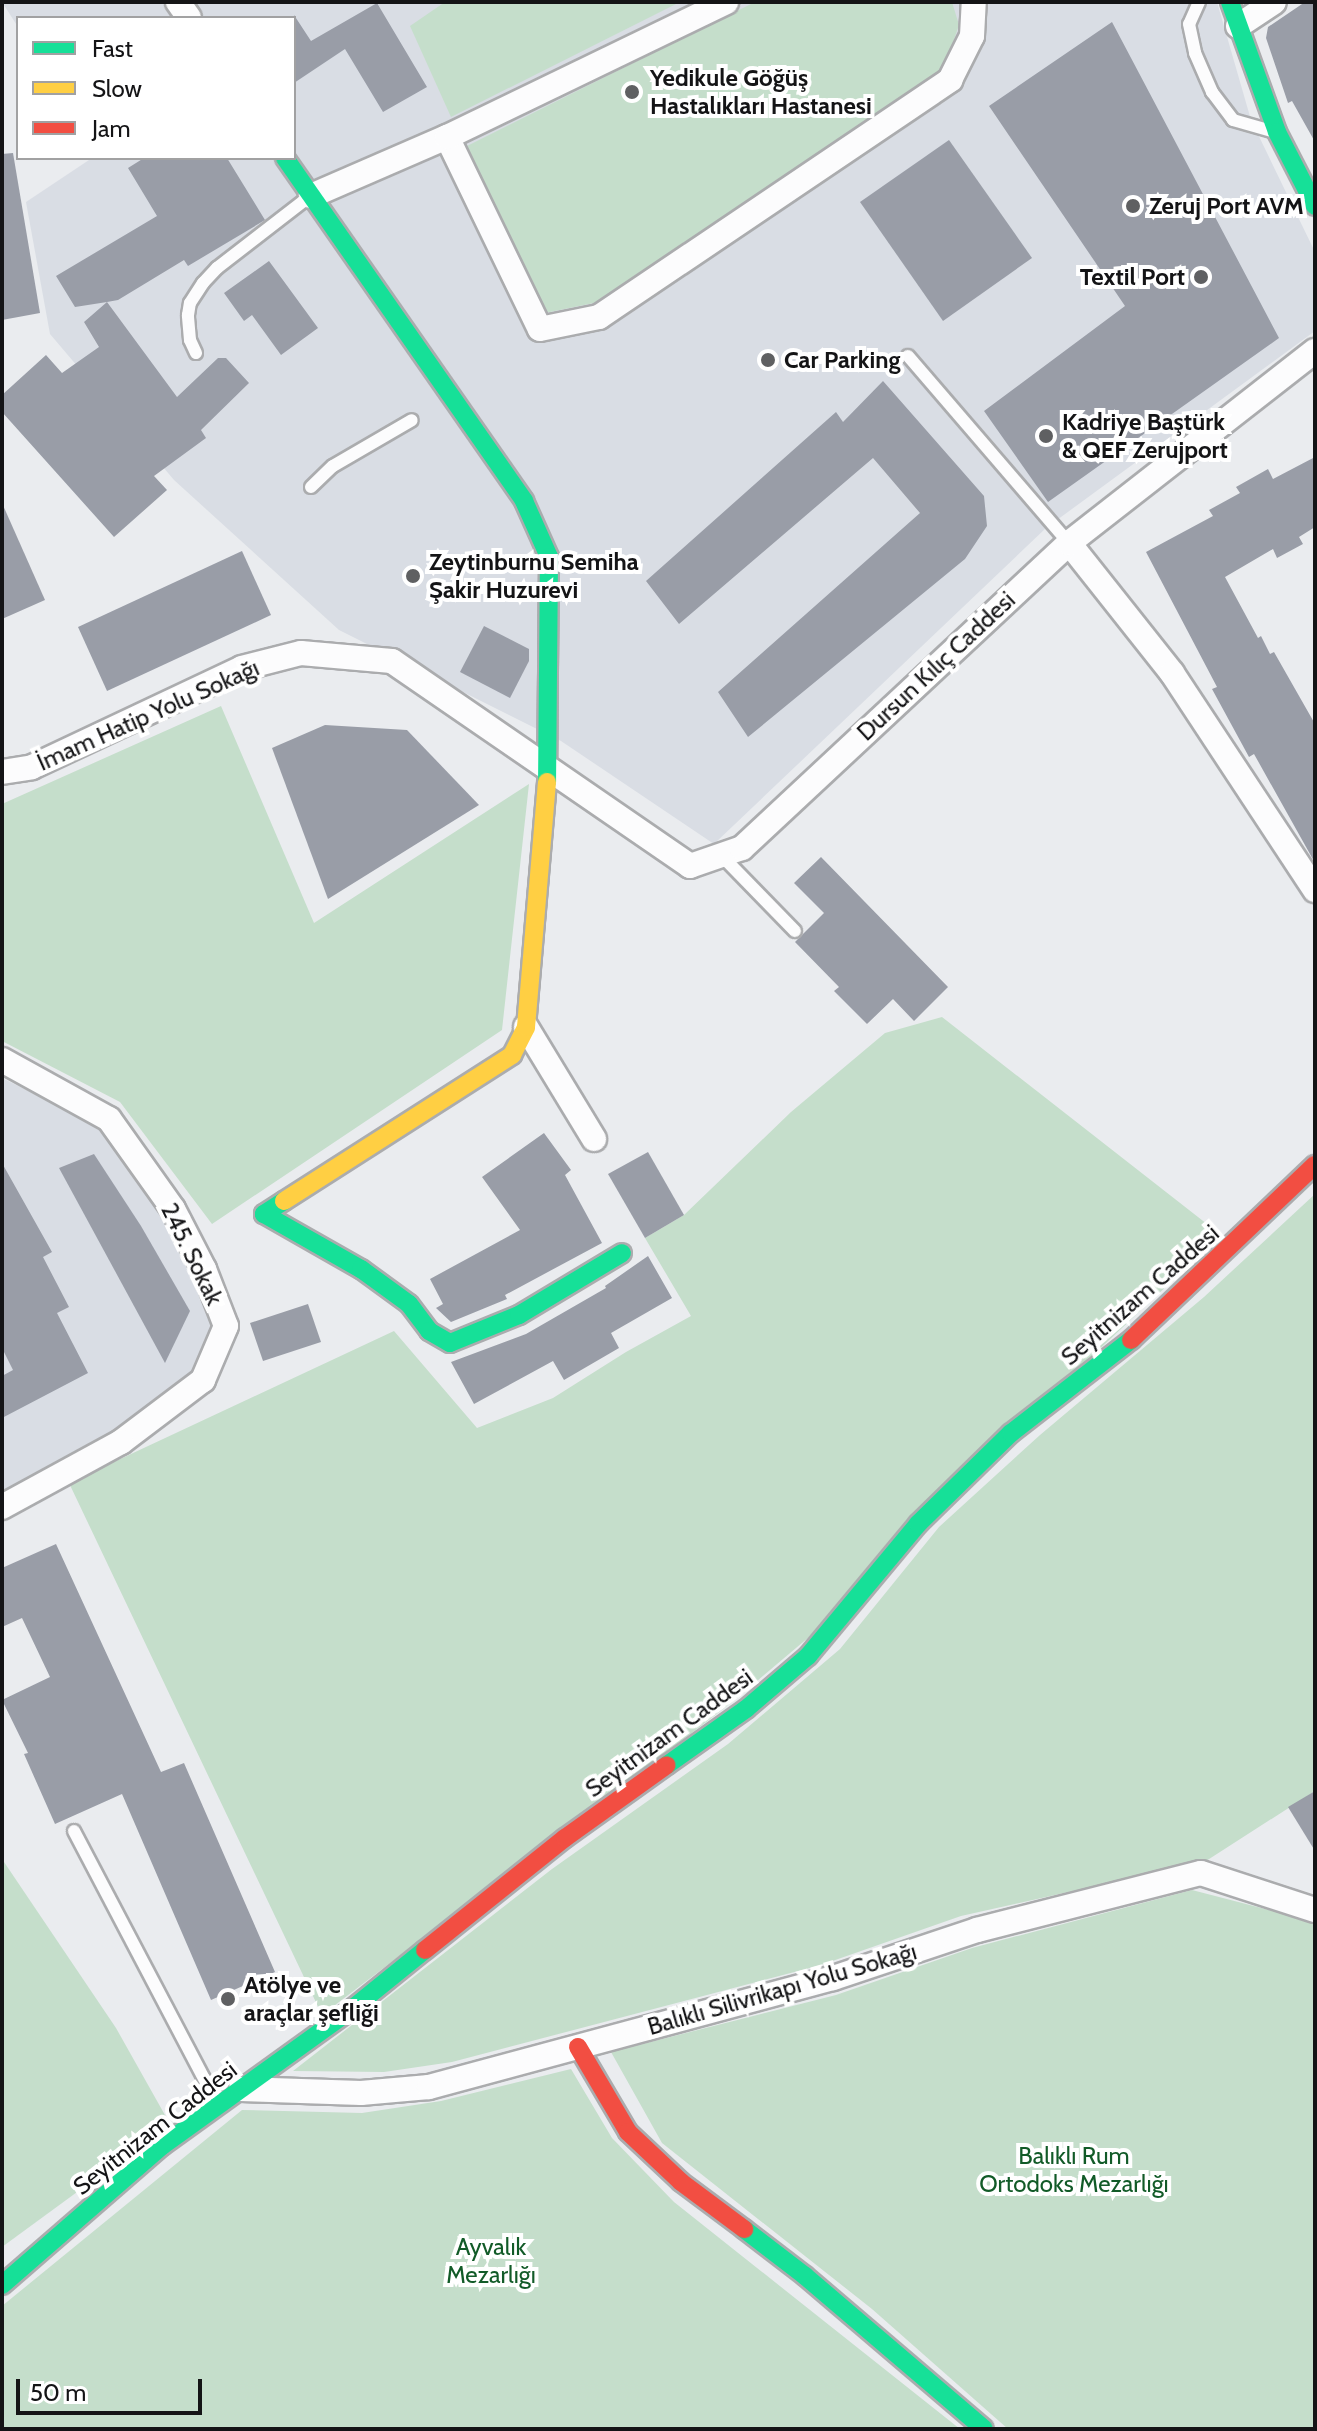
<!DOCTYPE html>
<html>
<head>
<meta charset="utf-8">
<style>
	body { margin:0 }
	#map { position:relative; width:1317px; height:2431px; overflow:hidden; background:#eaecef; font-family:Cabin,sans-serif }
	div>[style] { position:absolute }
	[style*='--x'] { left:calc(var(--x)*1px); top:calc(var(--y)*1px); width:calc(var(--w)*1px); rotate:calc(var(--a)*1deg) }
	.built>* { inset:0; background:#d9dde4 }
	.green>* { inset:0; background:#c5decb }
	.building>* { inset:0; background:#999da7 }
	.roads { filter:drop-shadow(2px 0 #abacae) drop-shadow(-2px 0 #abacae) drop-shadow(0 2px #abacae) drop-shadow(0 -2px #abacae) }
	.lane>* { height:12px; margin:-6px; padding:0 6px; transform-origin:6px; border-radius:6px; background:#fcfcfd }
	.street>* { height:24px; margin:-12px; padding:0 12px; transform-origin:12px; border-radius:12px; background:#fcfcfd }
	.fast>* { height:18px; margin:-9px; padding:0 9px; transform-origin:9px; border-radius:9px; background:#16e098 }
	.slow>* { height:18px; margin:-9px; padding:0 9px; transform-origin:9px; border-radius:9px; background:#ffcf43 }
	.jam>* { height:18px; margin:-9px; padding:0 9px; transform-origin:9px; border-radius:9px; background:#f24e42 }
	.dots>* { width:22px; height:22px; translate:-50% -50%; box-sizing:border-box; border:4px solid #fff; border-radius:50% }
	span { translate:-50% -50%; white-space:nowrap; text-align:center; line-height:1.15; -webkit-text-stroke:8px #fff; paint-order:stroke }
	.poi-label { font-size:24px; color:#141416; font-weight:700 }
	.left { translate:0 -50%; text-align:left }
	.right { translate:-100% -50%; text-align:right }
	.street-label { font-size:24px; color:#141416 }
	.park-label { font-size:24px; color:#125b28 }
	.frame { position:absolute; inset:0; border:4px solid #141416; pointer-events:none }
	.legend { position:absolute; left:16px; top:16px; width:280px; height:144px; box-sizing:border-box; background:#fff; border:2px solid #a1a1a2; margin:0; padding:10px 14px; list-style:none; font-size:24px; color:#141416 }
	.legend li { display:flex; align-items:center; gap:16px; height:40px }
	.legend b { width:40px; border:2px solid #a1a1a2 }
	.scale { position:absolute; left:16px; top:2379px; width:186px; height:36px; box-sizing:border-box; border:4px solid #141416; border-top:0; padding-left:10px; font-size:24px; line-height:28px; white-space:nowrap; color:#141416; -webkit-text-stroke:6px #fff; paint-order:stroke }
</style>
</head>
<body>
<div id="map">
	<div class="built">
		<div style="clip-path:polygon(2px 2px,1217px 2px,1251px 120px,1315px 252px,1315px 331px,1046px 528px,714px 844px,561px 741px,339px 630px,174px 480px,50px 334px,26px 202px,92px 158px,294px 158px,294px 18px,18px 18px,18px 27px)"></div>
		<div style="clip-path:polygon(2px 1078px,102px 1127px,182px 1247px,214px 1330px,195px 1375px,134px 1418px,2px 1495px)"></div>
	</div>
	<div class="green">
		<div style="clip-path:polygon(445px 2px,680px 2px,451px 117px,410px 26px)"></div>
		<div style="clip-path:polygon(755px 2px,952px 2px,959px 25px,944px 69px,594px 303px,545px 313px,467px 146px)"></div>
		<div style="clip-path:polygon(221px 706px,314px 923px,529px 784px,502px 1030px,212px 1224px,120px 1102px,2px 1041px,2px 804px)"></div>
		<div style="clip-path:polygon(942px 1017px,1221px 1235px,1089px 1359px,809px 1637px,731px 1703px,322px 2015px,69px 1483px,394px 1331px,477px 1428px,553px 1398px,626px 1352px,691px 1316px,645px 1238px,684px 1215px,791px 1112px,885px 1033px)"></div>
		<div style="clip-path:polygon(1315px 1194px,1315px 1791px,1206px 1861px,961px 1916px,821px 1965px,452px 2062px,384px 2072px,293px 2071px,552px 1869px,728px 1744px,840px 1649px,939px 1527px,1040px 1435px,1204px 1297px)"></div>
		<div style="clip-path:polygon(2px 1859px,116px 2028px,170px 2124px,2px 2247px)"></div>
		<div style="clip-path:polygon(1192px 1890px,1315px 1922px,1315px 2429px,1008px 2429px,872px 2309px,662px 2143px,611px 2052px,836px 1995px,972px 1948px)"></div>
		<div style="clip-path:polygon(571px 2069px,612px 2138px,674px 2202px,960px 2429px,2px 2429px,2px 2306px,242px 2110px,362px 2113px,441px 2101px)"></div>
	</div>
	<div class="building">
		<div style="clip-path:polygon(1305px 2px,1315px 2px,1315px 142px,1292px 101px,1288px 103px,1266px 38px,1268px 27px)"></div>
		<div style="clip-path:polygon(377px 3px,427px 87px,383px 112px,345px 49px,294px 83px,294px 15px,311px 41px)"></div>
		<div style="clip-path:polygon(1112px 22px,1279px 338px,1048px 502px,984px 411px,1125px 306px,989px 106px)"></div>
		<div style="clip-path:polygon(949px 140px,1032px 258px,943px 321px,860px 202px)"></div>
		<div style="clip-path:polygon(13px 153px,40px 313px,2px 320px,2px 154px)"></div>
		<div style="clip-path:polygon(144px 158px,227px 158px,265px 220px,188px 266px,184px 260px,118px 300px,107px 302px,177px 397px,218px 358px,226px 358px,249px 383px,201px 430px,206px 438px,154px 476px,167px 490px,114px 537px,2px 412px,2px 395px,46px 355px,62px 373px,99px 347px,84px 322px,107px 302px,75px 307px,56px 276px,157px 216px,128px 168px)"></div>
		<div style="clip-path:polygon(269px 261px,318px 328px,281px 355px,252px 315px,244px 321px,224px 293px)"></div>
		<div style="clip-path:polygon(883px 381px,984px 496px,987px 526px,965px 559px,748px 737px,718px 692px,920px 513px,873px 458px,679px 624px,646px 581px,836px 412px,843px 422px)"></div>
		<div style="clip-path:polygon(1315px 457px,1315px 527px,1299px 537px,1303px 544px,1277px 558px,1273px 549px,1225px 577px,1258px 638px,1261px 636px,1270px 654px,1274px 652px,1315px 724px,1315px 863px,1254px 754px,1249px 757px,1212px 689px,1217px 687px,1146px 552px,1213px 516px,1209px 510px,1240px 493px,1236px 487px,1268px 469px,1273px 479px)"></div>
		<div style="clip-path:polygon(2px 503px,45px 600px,2px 619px)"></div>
		<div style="clip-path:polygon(242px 551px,271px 615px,107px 691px,78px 627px)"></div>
		<div style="clip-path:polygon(484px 626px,529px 649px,529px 661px,510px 698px,460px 672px)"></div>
		<div style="clip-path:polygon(325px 725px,407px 730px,479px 805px,328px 899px,272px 748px)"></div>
		<div style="clip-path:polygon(821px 857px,948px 987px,914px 1021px,893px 999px,867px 1024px,834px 991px,839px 987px,795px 942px,824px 913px,794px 883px)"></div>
		<div style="clip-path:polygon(544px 1133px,571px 1170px,565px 1175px,602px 1243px,505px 1295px,507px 1299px,451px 1322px,436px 1308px,443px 1304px,430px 1279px,520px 1230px,482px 1177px)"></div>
		<div style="clip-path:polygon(648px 1152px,684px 1215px,645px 1238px,608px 1174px)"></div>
		<div style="clip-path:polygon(94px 1154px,141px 1226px,190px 1311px,165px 1363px,59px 1168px)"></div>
		<div style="clip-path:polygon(2px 1163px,52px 1252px,43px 1257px,69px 1307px,57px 1313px,88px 1373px,2px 1418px,2px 1376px,13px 1370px,2px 1348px)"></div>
		<div style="clip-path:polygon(648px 1256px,672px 1298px,611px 1333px,619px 1348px,564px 1380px,553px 1361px,474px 1404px,451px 1362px,526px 1334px,606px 1288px,605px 1286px)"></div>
		<div style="clip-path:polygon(308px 1304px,321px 1342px,263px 1361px,250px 1323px)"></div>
		<div style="clip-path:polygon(56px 1544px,161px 1772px,184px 1763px,275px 1972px,211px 2000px,122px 1794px,55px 1824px,24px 1754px,28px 1753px,2px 1700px,50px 1677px,22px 1618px,2px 1627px,2px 1568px)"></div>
		<div style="clip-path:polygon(1315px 1791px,1315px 1851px,1288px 1807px)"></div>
	</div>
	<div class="roads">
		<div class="lane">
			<div style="--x:1199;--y:2;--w:24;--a:114"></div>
			<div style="--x:1189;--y:24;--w:30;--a:78"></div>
			<div style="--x:1195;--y:53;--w:43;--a:66.4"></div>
			<div style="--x:1212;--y:92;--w:35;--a:53"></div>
			<div style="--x:1233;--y:120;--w:41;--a:15.8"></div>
			<div style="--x:196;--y:353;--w:14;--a:-115"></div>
			<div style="--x:190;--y:340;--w:25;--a:-95"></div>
			<div style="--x:188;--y:315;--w:12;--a:-81"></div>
			<div style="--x:190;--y:303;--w:24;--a:-57"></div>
			<div style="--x:203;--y:283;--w:21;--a:-47"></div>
			<div style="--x:217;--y:268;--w:116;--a:-37.7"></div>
			<div style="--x:908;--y:356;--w:247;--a:49.3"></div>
			<div style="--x:311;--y:487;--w:30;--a:-44"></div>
			<div style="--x:333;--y:466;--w:91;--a:-30.2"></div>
			<div style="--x:721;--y:855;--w:106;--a:45.8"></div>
			<div style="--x:74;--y:1831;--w:307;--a:62.3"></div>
		</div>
		<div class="street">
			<div style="--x:178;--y:2;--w:19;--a:55"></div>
			<div style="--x:1238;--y:26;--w:43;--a:-33.7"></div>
			<div style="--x:447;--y:137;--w:213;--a:64.2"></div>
			<div style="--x:540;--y:329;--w:60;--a:-11.5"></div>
			<div style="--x:599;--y:317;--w:424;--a:-34"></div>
			<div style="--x:950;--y:80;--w:49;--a:-63.4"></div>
			<div style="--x:972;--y:36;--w:34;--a:-87"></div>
			<div style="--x:311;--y:196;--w:148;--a:-23.5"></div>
			<div style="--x:447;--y:137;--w:310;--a:-25.8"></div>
			<div style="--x:1069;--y:543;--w:166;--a:51.6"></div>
			<div style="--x:1172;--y:673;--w:260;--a:56.6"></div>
			<div style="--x:2;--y:772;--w:30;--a:-9"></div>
			<div style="--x:32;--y:767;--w:232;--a:-25.2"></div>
			<div style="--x:242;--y:668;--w:61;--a:-14.3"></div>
			<div style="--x:301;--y:653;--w:91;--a:5"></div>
			<div style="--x:392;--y:661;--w:362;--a:34.5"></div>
			<div style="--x:690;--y:866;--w:55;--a:-19.1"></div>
			<div style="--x:742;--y:848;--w:447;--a:-43"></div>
			<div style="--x:1069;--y:543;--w:312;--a:-38"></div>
			<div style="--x:526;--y:1027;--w:131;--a:58.7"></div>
			<div style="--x:2;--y:1060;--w:122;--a:28.9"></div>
			<div style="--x:109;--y:1119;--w:110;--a:54.6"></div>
			<div style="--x:173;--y:1209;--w:68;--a:62.7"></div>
			<div style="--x:204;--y:1269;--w:61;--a:68.9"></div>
			<div style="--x:226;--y:1326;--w:59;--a:113.1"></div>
			<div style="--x:203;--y:1380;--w:103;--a:142.9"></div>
			<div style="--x:121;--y:1442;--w:136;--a:151.4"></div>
			<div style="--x:241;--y:2089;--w:120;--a:1.9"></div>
			<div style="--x:361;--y:2093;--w:68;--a:-5"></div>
			<div style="--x:429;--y:2087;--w:418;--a:-15.1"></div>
			<div style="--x:833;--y:1978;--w:152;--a:-18.4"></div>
			<div style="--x:977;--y:1930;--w:231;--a:-14.3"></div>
			<div style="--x:1201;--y:1873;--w:120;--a:18"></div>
		</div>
		<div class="fast">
			<div style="--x:1230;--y:2;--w:138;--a:70.1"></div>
			<div style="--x:1277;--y:132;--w:83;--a:62.8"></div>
			<div style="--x:285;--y:158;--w:418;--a:55.1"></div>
			<div style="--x:524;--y:501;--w:61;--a:65.9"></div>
			<div style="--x:549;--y:557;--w:225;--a:90.5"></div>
			<div style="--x:284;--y:1201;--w:24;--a:147"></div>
			<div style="--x:264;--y:1214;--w:112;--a:29.6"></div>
			<div style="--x:361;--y:1269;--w:59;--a:36.1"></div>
			<div style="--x:409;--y:1304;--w:34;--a:53"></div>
			<div style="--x:429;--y:1331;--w:24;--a:30"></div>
			<div style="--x:450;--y:1343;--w:74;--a:-22.1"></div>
			<div style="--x:519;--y:1315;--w:120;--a:-31"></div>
			<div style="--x:667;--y:1765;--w:97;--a:-35.3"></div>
			<div style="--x:746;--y:1709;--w:82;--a:-40.5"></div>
			<div style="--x:808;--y:1656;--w:172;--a:-50.2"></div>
			<div style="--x:918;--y:1524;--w:130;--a:-44.4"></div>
			<div style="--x:1011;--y:1433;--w:152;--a:-37.8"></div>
			<div style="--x:744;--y:2229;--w:77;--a:37.6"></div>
			<div style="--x:805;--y:2276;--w:235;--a:40.5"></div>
			<div style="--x:2;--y:2285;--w:212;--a:-41"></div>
			<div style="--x:162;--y:2146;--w:236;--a:-35.8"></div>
			<div style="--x:353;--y:2008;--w:92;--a:-38.9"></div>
		</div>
		<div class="slow">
			<div style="--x:284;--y:1201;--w:271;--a:-32.6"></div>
			<div style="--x:512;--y:1055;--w:31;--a:-63"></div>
			<div style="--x:526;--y:1027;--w:246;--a:-85.1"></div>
		</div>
		<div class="jam">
			<div style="--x:1131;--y:1340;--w:254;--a:-43.6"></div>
			<div style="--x:425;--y:1950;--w:179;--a:-38.7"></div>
			<div style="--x:565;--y:1838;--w:125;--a:-35.6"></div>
			<div style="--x:578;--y:2047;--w:99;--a:59.5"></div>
			<div style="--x:628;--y:2132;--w:73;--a:43.3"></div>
			<div style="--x:681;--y:2182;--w:79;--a:36.7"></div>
		</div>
	</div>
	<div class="dots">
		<div style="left:632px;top:92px;background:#5f6062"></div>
		<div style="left:1133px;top:206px;background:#5f6062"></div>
		<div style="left:1201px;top:277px;background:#5f6062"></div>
		<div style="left:768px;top:360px;background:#5f6062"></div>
		<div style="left:1046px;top:436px;background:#5f6062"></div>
		<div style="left:413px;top:576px;background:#5f6062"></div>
		<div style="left:228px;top:1999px;background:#5f6062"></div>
	</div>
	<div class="poi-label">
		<span class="left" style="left:650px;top:92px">Yedikule Göğüş<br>Hastalıkları Hastanesi</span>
		<span class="left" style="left:1149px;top:206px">Zeruj Port AVM</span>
		<span class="right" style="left:1185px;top:277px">Textil Port</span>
		<span class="left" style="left:784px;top:360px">Car Parking</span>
		<span class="left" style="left:1062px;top:436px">Kadriye Baştürk<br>&amp; QEF Zerujport</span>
		<span class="left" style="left:429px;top:576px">Zeytinburnu Semiha<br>Şakir Huzurevi</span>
		<span class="left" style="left:244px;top:1999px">Atölye ve<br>araçlar şefliği</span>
	</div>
	<div class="street-label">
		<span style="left:936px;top:666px;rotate:-43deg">Dursun Kılıç Caddesi</span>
		<span style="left:148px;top:715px;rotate:-24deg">İmam Hatip Yolu Sokağı</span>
		<span style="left:192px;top:1254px;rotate:64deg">245. Sokak</span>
		<span style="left:1140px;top:1295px;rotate:-41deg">Seyitnizam Caddesi</span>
		<span style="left:669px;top:1733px;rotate:-36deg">Seyitnizam Caddesi</span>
		<span style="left:782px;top:1989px;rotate:-16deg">Balıklı Silivrikapı Yolu Sokağı</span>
		<span style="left:155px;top:2128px;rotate:-38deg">Seyitnizam Caddesi</span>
	</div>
	<div class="park-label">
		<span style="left:1074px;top:2170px">Balıklı Rum<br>Ortodoks Mezarlığı</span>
		<span style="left:491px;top:2261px">Ayvalık<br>Mezarlığı</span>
	</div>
	<div class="frame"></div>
	<ul class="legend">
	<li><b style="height:10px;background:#16e098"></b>Fast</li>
	<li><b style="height:10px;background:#ffcf43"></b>Slow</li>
	<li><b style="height:10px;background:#f24e42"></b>Jam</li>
	</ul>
	<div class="scale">50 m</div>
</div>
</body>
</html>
